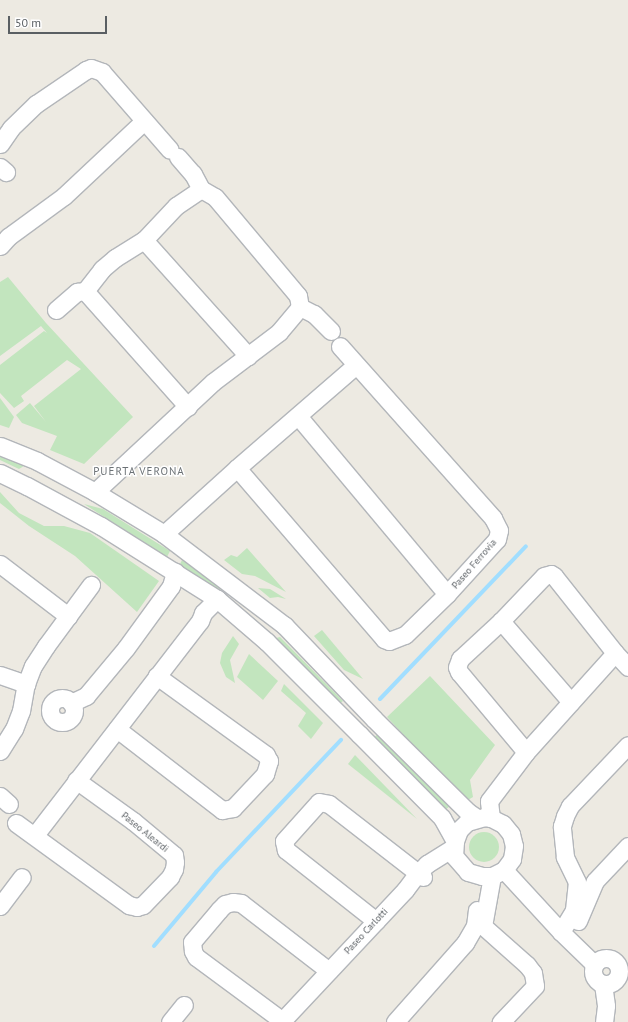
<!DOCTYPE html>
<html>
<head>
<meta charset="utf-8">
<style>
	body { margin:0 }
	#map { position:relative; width:628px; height:1022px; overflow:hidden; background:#edeae2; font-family:"PT Sans",sans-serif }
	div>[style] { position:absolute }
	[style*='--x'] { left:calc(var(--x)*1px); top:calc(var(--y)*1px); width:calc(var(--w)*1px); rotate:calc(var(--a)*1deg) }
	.green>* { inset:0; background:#c2e5be }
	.round { border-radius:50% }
	.stream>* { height:4px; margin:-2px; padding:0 2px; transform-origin:2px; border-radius:2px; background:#a1deff }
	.roads { filter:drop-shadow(1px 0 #b3b6ba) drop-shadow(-1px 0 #b3b6ba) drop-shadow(0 1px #b3b6ba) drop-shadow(0 -1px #b3b6ba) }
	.minor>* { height:17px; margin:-8.5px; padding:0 8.5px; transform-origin:8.5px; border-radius:8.5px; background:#fff }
	.minor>.ring { margin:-8.5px; padding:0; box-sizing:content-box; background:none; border:17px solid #fff; border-radius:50% }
	span { translate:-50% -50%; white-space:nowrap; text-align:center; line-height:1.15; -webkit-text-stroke:3px #fff; paint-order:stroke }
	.street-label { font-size:10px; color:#5a5f63 }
	.neighbourhood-label { font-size:11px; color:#6b7175; letter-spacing:1px }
	.scale { position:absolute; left:8px; top:16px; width:99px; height:18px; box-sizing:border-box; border:2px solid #5a5f63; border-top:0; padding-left:5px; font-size:12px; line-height:14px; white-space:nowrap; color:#5a5f63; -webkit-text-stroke:3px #fff; paint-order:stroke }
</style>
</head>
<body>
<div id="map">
	<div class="green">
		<div style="clip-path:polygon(8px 277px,46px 323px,133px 417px,84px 464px,50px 450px,57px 436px,22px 423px,16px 415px,30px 403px,46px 422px,34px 406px,81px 369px,67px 360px,21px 396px,24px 401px,14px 408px,0 393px,0 365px,44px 331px,47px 333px,41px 326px,0 356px,0 282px)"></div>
		<div style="clip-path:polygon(0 398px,14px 417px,9px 428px,0 425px)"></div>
		<div style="clip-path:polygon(0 452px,27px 464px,19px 469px,0 460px)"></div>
		<div style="clip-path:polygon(0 492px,19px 513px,44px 526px,64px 526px,90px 533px,159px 581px,137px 612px,75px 556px,29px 526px,0 503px)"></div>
		<div style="clip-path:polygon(84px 504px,103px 509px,170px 551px,167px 557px)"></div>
		<div style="clip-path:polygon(247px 548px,286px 592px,255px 576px,242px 574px,224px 560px,231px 555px,237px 557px)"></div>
		<div style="clip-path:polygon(182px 560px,228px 592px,204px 584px,179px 566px)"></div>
		<div style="clip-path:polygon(258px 588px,270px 589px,286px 599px,278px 597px,270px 598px)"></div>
		<div style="clip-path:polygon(322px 630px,363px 679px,344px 670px,314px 636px)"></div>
		<div style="clip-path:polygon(233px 636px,239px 644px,230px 660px,235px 683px,226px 677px,220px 663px,222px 653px)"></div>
		<div style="clip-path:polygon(280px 637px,343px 701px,338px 705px,272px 639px)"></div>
		<div style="clip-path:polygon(249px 654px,278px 681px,263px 700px,237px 677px)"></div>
		<div style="clip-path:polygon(430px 676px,495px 745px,470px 780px,473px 797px,468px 800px,441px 776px,387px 717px)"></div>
		<div style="clip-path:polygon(284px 684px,323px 723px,311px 739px,298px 726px,306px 713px,281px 691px)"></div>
		<div style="clip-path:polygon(378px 734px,450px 806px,444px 811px,372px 739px)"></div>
		<div style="clip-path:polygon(355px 755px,417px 819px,348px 764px)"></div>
		<div class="round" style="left:469px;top:832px;width:30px;height:30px"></div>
	</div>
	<div class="stream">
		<div style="--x:380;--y:699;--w:211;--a:-46.3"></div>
		<div style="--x:154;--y:946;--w:97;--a:-50"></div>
		<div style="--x:216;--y:872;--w:182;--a:-46.6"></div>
	</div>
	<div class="roads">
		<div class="minor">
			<div style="--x:0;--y:144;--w:19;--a:-55"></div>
			<div style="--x:11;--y:128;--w:35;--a:-44"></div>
			<div style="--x:36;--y:104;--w:60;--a:-34.2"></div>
			<div style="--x:86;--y:70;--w:5;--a:-22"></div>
			<div style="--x:91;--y:68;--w:12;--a:20"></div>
			<div style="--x:102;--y:72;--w:103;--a:48.9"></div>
			<div style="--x:178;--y:157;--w:23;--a:49"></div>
			<div style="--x:193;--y:174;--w:17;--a:62"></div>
			<div style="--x:201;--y:189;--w:16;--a:30"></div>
			<div style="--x:215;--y:197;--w:129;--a:50"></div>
			<div style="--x:298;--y:296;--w:11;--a:80"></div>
			<div style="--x:0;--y:167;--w:8;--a:40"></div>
			<div style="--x:144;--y:240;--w:156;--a:48.1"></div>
			<div style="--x:0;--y:246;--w:12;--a:-48"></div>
			<div style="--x:8;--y:237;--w:69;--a:-36.2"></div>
			<div style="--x:64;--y:196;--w:110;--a:-43.2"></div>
			<div style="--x:85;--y:291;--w:155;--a:48.4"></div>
			<div style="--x:300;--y:307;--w:16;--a:27"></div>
			<div style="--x:314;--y:314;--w:24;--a:45"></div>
			<div style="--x:56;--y:310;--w:28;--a:-41"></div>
			<div style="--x:77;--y:292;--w:8;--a:-7"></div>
			<div style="--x:85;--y:291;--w:28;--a:-52"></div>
			<div style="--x:102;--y:269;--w:17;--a:-40"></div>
			<div style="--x:115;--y:258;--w:34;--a:-32"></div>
			<div style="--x:144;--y:240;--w:47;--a:-46.7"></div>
			<div style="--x:176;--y:206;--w:30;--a:-34"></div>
			<div style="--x:298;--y:416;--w:232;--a:50.1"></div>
			<div style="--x:0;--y:446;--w:40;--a:22"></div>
			<div style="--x:37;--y:461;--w:66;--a:28.1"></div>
			<div style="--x:95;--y:492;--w:81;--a:31.3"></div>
			<div style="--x:164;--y:534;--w:151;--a:37.2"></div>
			<div style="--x:284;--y:625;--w:130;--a:46.2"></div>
			<div style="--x:374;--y:719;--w:132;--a:44.7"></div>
			<div style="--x:468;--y:812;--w:11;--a:34"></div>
			<div style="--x:237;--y:468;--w:225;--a:49.3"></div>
			<div style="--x:384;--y:639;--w:5;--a:22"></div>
			<div style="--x:389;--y:641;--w:17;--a:-21"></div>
			<div style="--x:405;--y:635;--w:59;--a:-44.3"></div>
			<div style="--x:447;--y:594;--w:74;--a:-47.7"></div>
			<div style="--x:497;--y:539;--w:9;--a:-77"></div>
			<div style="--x:499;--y:530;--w:13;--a:-117"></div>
			<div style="--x:493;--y:518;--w:230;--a:-131.7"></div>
			<div style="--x:0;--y:473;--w:30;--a:26"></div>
			<div style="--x:27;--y:486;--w:84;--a:28.4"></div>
			<div style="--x:101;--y:526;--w:137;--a:32.2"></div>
			<div style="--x:217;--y:599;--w:66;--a:40.7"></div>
			<div style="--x:267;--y:642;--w:130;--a:45"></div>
			<div style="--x:359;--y:734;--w:118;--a:45.3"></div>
			<div style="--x:442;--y:818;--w:26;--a:61"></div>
			<div style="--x:95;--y:492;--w:161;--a:-43"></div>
			<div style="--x:213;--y:382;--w:83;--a:-37.1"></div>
			<div style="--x:279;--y:332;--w:33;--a:-50"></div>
			<div style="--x:164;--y:534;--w:98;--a:-42.1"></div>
			<div style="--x:237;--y:468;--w:157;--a:-40.9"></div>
			<div style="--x:0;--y:564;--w:86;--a:37.4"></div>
			<div style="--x:501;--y:621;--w:107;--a:49.2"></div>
			<div style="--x:0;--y:675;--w:28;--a:19"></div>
			<div class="ring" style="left:50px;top:698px;width:7px;height:7px"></div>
			<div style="--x:71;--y:703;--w:17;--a:-25"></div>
			<div style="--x:86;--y:696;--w:62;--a:-50.2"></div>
			<div style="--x:126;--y:648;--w:77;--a:-54"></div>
			<div style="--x:171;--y:586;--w:15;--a:-74"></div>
			<div style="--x:117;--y:729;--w:133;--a:37.6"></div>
			<div style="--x:222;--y:810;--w:11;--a:-10"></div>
			<div style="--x:233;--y:808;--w:47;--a:-46.7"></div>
			<div style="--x:265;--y:774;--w:14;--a:-73"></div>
			<div style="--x:269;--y:761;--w:7;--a:-117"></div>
			<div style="--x:266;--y:755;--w:135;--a:-144.1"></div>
			<div style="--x:0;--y:751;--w:26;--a:-58"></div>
			<div style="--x:14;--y:729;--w:19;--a:-69"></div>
			<div style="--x:21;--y:711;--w:27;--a:-80"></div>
			<div style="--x:26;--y:684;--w:19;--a:-69"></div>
			<div style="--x:33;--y:666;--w:24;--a:-57"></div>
			<div style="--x:46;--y:646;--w:76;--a:-53.6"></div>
			<div style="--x:526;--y:752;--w:104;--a:-129.9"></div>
			<div style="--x:459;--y:672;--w:5;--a:-112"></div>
			<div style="--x:457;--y:667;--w:9;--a:-69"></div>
			<div style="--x:460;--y:659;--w:56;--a:-42.8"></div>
			<div style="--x:501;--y:621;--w:62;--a:-46.3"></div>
			<div style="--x:544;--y:576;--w:7;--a:-16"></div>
			<div style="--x:551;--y:574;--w:4;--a:34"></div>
			<div style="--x:554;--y:576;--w:98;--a:51.6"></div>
			<div style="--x:615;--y:653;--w:19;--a:47"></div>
			<div style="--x:0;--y:796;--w:12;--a:42"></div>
			<div style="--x:484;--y:817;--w:7;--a:8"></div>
			<div style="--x:491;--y:818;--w:13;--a:27"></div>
			<div style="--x:503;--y:824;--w:13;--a:51"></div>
			<div style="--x:511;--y:834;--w:12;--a:76"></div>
			<div style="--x:514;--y:846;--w:13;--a:99"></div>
			<div style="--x:512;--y:859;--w:14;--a:126"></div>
			<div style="--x:504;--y:870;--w:13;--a:153"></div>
			<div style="--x:492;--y:876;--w:10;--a:180"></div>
			<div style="--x:482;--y:876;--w:15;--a:-164"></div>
			<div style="--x:468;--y:872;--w:21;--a:-131"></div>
			<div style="--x:454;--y:856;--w:15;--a:-86"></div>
			<div style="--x:455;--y:841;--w:12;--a:-70"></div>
			<div style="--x:459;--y:830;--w:11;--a:-45"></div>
			<div style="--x:467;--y:822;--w:18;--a:-16"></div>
			<div style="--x:491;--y:818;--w:17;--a:-97"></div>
			<div style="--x:489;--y:801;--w:61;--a:-52.9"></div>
			<div style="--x:526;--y:752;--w:133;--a:-48"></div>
			<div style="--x:16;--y:823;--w:140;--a:36"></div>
			<div style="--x:129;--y:905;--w:8;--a:14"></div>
			<div style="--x:137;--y:907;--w:6;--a:-18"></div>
			<div style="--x:143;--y:905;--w:39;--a:-46"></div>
			<div style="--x:170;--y:877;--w:9;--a:-63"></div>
			<div style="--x:174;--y:869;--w:7;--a:-82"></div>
			<div style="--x:175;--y:862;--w:7;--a:-98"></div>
			<div style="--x:174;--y:855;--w:53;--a:-140.3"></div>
			<div style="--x:133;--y:821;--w:70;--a:-144.3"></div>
			<div style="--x:35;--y:835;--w:270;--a:-52.4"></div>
			<div style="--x:200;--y:621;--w:9;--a:-69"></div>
			<div style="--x:203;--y:613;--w:20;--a:-45"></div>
			<div style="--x:504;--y:870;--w:84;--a:47.4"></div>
			<div style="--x:561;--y:932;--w:46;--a:44.1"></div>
			<div style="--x:492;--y:876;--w:51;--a:100.2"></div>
			<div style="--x:483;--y:926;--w:59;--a:41.6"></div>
			<div style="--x:527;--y:965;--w:10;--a:53"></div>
			<div style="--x:533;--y:973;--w:13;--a:81"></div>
			<div style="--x:535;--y:986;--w:50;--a:133.4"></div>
			<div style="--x:0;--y:906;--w:36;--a:-53"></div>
			<div style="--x:376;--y:921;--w:115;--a:-141.7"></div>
			<div style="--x:286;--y:850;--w:9;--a:-103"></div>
			<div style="--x:284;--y:841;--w:52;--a:-48.1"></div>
			<div style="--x:319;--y:802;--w:10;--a:11"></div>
			<div style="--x:329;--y:804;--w:119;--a:37.8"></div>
			<div style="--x:578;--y:921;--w:43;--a:-67"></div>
			<div style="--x:595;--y:881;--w:48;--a:-46.7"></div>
			<div style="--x:561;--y:932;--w:26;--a:-59"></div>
			<div style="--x:574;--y:910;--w:28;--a:-84"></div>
			<div style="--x:577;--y:882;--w:28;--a:-116"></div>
			<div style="--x:565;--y:857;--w:31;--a:-96"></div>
			<div style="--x:562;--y:826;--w:10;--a:-73"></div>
			<div style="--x:565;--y:816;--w:11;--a:-63"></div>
			<div style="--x:570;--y:806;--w:84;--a:-46.4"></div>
			<div class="ring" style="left:593px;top:958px;width:9px;height:9px"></div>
			<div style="--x:603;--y:984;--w:22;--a:82"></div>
			<div style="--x:606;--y:1006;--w:16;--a:97"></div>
			<div style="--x:282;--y:1021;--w:180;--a:-46.8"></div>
			<div style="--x:405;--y:890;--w:21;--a:-53"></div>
			<div style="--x:418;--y:873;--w:13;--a:-45"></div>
			<div style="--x:427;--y:864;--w:32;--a:-32"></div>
			<div style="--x:170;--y:1022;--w:22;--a:-51"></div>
			<div style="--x:284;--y:1022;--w:109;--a:-143.5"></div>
			<div style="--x:196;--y:957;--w:7;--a:-117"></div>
			<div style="--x:193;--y:951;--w:9;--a:-96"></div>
			<div style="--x:192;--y:942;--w:42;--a:-49.8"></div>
			<div style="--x:219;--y:910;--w:8;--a:-45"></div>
			<div style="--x:225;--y:904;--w:8;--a:-14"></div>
			<div style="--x:233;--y:902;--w:8;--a:7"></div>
			<div style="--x:241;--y:903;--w:111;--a:37.7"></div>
			<div style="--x:395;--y:1022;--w:106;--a:-48.5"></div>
			<div style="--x:465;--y:943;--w:20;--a:-60"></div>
			<div style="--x:475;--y:926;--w:16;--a:-83"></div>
		</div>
	</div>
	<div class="street-label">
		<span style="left:474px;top:564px;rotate:-49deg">Paseo Ferrovia</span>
		<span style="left:145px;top:832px;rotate:39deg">Paseo Aleardi</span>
		<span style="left:366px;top:931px;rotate:-47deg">Paseo Carlotti</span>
	</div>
	<div class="neighbourhood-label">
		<span style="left:139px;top:471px">PUERTA VERONA</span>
	</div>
	<div class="scale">50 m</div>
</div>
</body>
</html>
